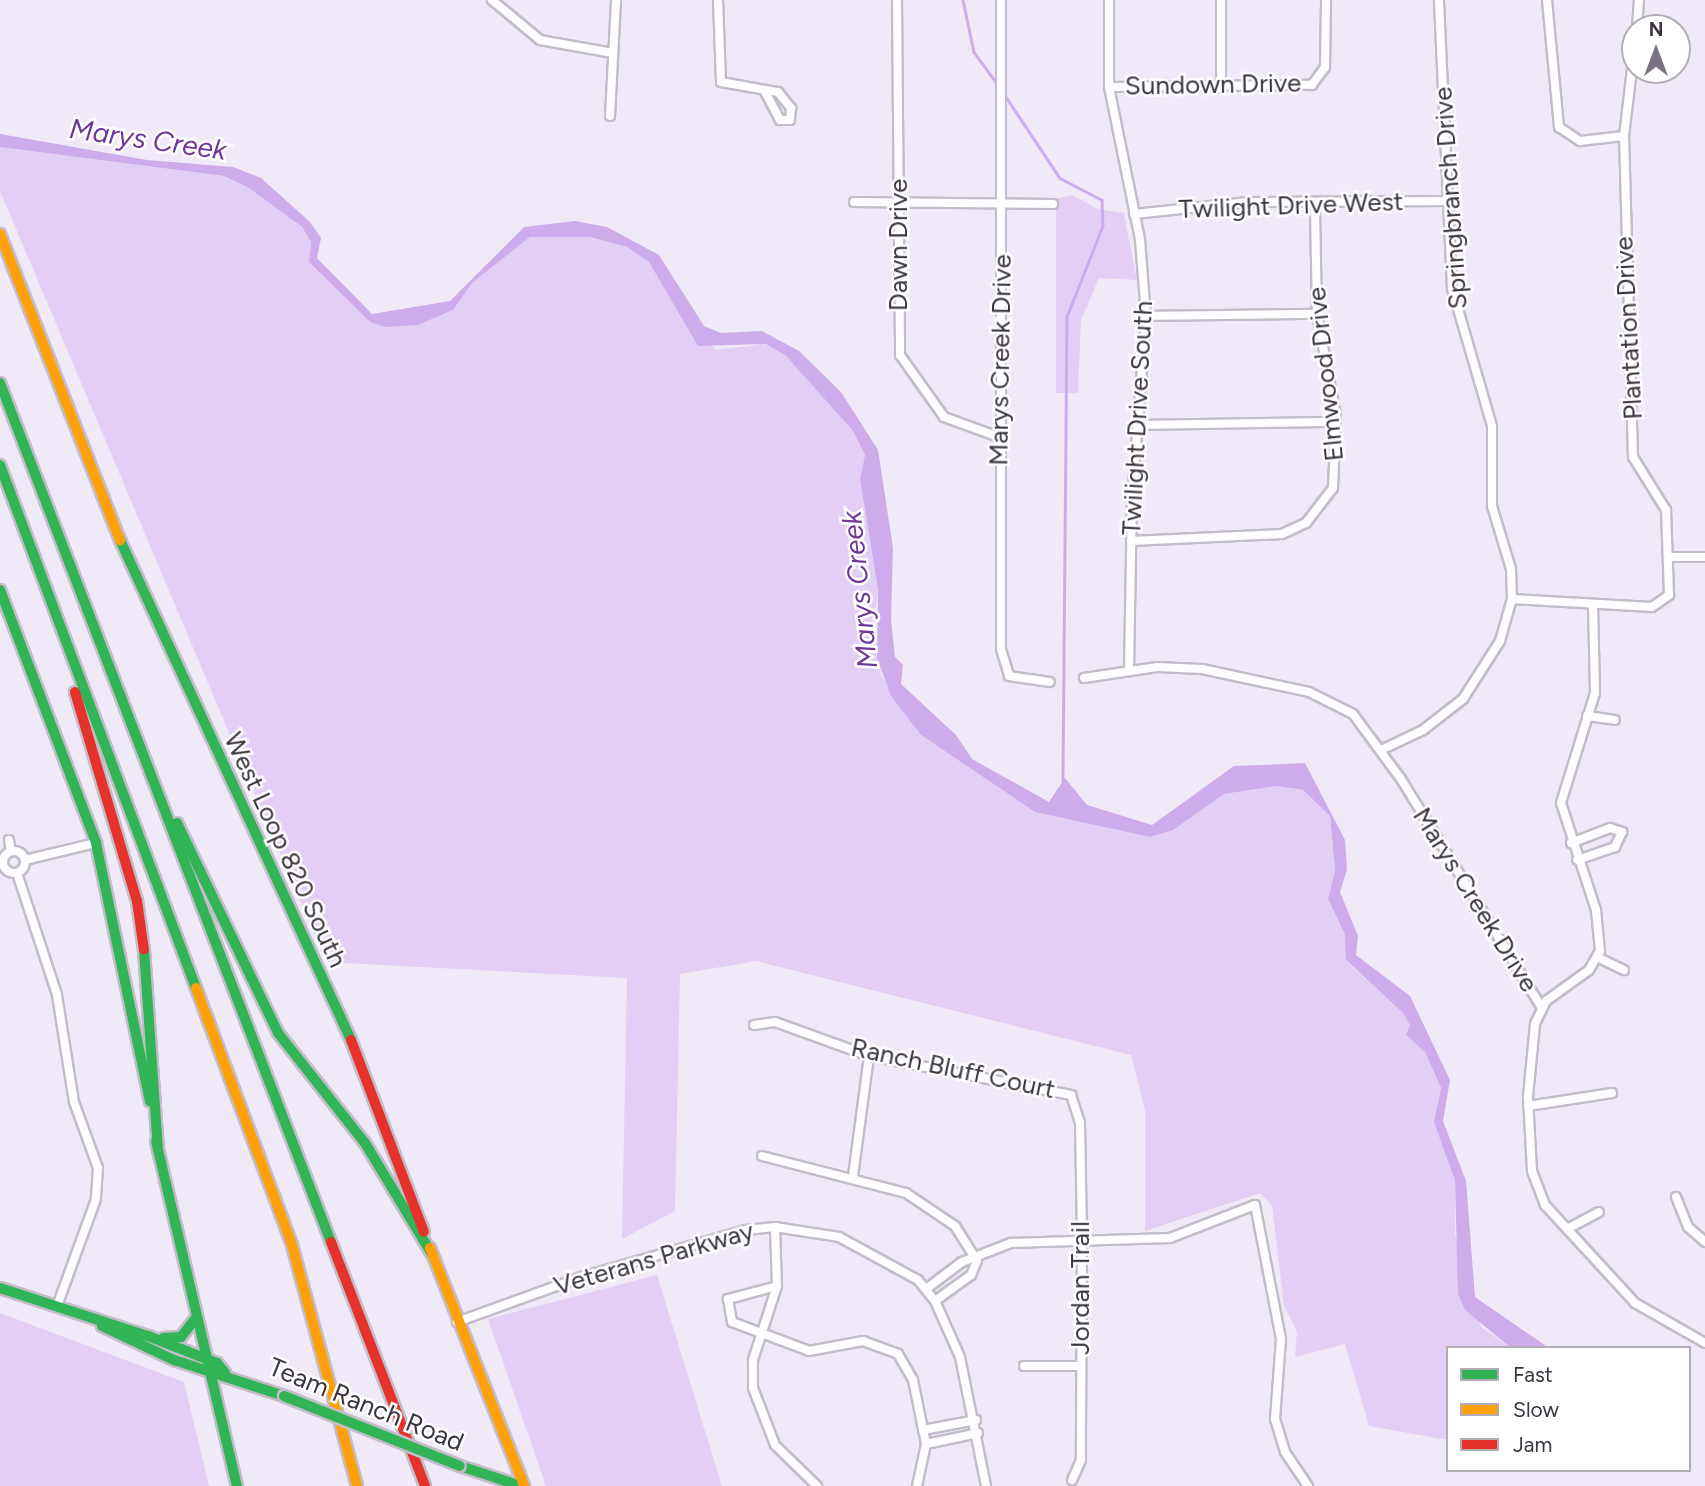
<!DOCTYPE html>
<html>
<head>
<meta charset="utf-8">
<style>
	body { margin:0 }
	#map { position:relative; width:1705px; height:1486px; overflow:hidden; background:#f0e9f7; font-family:Figtree,sans-serif }
	div>[style] { position:absolute }
	[style*='--x'] { left:calc(var(--x)*1px); top:calc(var(--y)*1px); width:calc(var(--w)*1px); rotate:calc(var(--a)*1deg) }
	.green>* { inset:0; background:#e3cff6 }
	.water>* { inset:0; background:#ceaceb }
	.stream>* { height:2.5px; margin:-1.25px; padding:0 1.25px; transform-origin:1.25px; border-radius:1.25px; background:#ceaceb }
	.roads { filter:drop-shadow(2px 0 #c3bcc9) drop-shadow(-2px 0 #c3bcc9) drop-shadow(0 2px #c3bcc9) drop-shadow(0 -2px #c3bcc9) }
	.street>* { height:8px; margin:-4px; padding:0 4px; transform-origin:4px; border-radius:4px; background:#fdfcfe }
	.street>.ring { margin:-4px; padding:0; box-sizing:content-box; background:none; border:8px solid #fdfcfe; border-radius:50% }
	.fast>* { height:10px; margin:-5px; padding:0 5px; transform-origin:5px; border-radius:5px; background:#30b455 }
	.slow>* { height:10px; margin:-5px; padding:0 5px; transform-origin:5px; border-radius:5px; background:#ff9f0a }
	.jam>* { height:10px; margin:-5px; padding:0 5px; transform-origin:5px; border-radius:5px; background:#e5322d }
	.bridges { filter:drop-shadow(2px 0 #c3bcc9) drop-shadow(-2px 0 #c3bcc9) drop-shadow(0 2px #c3bcc9) drop-shadow(0 -2px #c3bcc9) }
	.fast-bridge>* { height:10px; margin:-5px; padding:0 5px; transform-origin:5px; border-radius:5px; background:#30b455 }
	span { translate:-50% -50%; white-space:nowrap; text-align:center; line-height:1.15; -webkit-text-stroke:5px #fff; paint-order:stroke }
	.street-label { font-size:26px; color:#3b3441 }
	.water-label { font-size:28px; color:#703799; font-style:italic }
	.legend { position:absolute; left:1446px; top:1346px; width:245px; height:126px; box-sizing:border-box; background:#fff; border:2px solid #b1aeb3; margin:0; padding:9px 12px; list-style:none; font-size:21px; color:#3b3441 }
	.legend li { display:flex; align-items:center; gap:14px; height:35px }
	.legend b { width:35px; border:2px solid #b1aeb3 }
	.north { position:absolute; left:1621px; top:14px; width:70px; height:70px; box-sizing:border-box; background:#fff; border:2px solid #b1aeb3; border-radius:50%; rotate:0deg; font-size:19px; font-weight:700; line-height:28px; text-align:center; color:#3b3441 }
	.north::after { content:''; display:block; margin:auto; width:24px; height:32px; background:#7a7381; clip-path:polygon(50% 0,100% 100%,50% 72%,0 100%) }
</style>
</head>
<body>
<div id="map">
	<div class="green">
		<div style="clip-path:polygon(0 147px,224px 176px,249px 188px,302px 227px,311px 242px,309px 262px,370px 322px,418px 325px,453px 310px,472px 283px,530px 237px,590px 237px,627px 247px,649px 262px,715px 350px,766px 344px,786px 356px,853px 431px,865px 455px,860px 479px,878px 590px,874px 621px,881px 675px,921px 735px,1035px 812px,1150px 837px,1224px 794px,1277px 786px,1303px 790px,1330px 816px,1335px 870px,1328px 899px,1346px 934px,1346px 961px,1403px 1013px,1410px 1025px,1406px 1035px,1425px 1052px,1441px 1088px,1434px 1122px,1455px 1181px,1455px 1234px,1481px 1327px,1511px 1348px,1448px 1348px,1448px 1440px,1369px 1426px,1345px 1344px,1295px 1357px,1297px 1332px,1284px 1305px,1272px 1206px,1260px 1193px,1145px 1231px,1145px 1110px,1131px 1055px,756px 961px,680px 974px,675px 1211px,622px 1239px,627px 978px,326px 962px,0 191px)"></div>
		<div style="clip-path:polygon(1072px 195px,1098px 209px,1124px 213px,1137px 280px,1099px 278px,1081px 320px,1078px 393px,1056px 393px,1056px 199px)"></div>
		<div style="clip-path:polygon(657px 1275px,722px 1486px,546px 1486px,488px 1319px)"></div>
		<div style="clip-path:polygon(0 1313px,184px 1382px,209px 1486px,0 1486px)"></div>
	</div>
	<div class="water">
		<div style="clip-path:polygon(0 134px,147px 160px,233px 167px,261px 178px,310px 222px,321px 238px,317px 258px,372px 314px,450px 301px,524px 227px,575px 221px,607px 227px,659px 255px,704px 326px,721px 333px,762px 331px,799px 351px,841px 392px,878px 450px,893px 548px,891px 620px,895px 657px,903px 665px,901px 684px,956px 735px,972px 759px,1049px 802px,1065px 778px,1087px 805px,1152px 825px,1234px 766px,1305px 763px,1345px 840px,1347px 870px,1340px 892px,1358px 936px,1356px 955px,1410px 996px,1450px 1080px,1443px 1121px,1466px 1181px,1475px 1297px,1549px 1348px,1511px 1348px,1465px 1310px,1458px 1294px,1455px 1181px,1434px 1122px,1441px 1088px,1425px 1052px,1406px 1035px,1410px 1025px,1403px 1013px,1346px 960px,1345px 934px,1328px 899px,1335px 870px,1330px 816px,1303px 790px,1277px 786px,1224px 794px,1173px 830px,1150px 837px,1035px 812px,921px 735px,891px 696px,877px 658px,878px 590px,860px 479px,865px 455px,853px 431px,786px 356px,766px 344px,698px 346px,649px 262px,627px 247px,590px 237px,530px 237px,472px 283px,453px 310px,418px 325px,385px 327px,370px 322px,309px 262px,311px 242px,302px 227px,249px 188px,224px 176px,0 147px)"></div>
	</div>
	<div class="stream">
		<div style="--x:963;--y:0;--w:53;--a:78.1"></div>
		<div style="--x:974;--y:52;--w:41;--a:54"></div>
		<div style="--x:1004;--y:94;--w:101;--a:56.3"></div>
		<div style="--x:1060;--y:178;--w:47;--a:27.6"></div>
		<div style="--x:1102;--y:200;--w:26;--a:88"></div>
		<div style="--x:1103;--y:226;--w:98;--a:111.6"></div>
		<div style="--x:1067;--y:317;--w:463;--a:90.5"></div>
	</div>
	<div class="roads">
		<div class="street">
			<div style="--x:492;--y:0;--w:62;--a:39.8"></div>
			<div style="--x:540;--y:40;--w:74;--a:10.1"></div>
			<div style="--x:718;--y:0;--w:82;--a:87.9"></div>
			<div style="--x:721;--y:82;--w:58;--a:10"></div>
			<div style="--x:778;--y:92;--w:21;--a:51"></div>
			<div style="--x:791;--y:108;--w:12;--a:95"></div>
			<div style="--x:790;--y:120;--w:10;--a:180"></div>
			<div style="--x:780;--y:120;--w:34;--a:-118"></div>
			<div style="--x:897;--y:0;--w:355;--a:89.5"></div>
			<div style="--x:900;--y:355;--w:76;--a:54.6"></div>
			<div style="--x:944;--y:417;--w:59;--a:20"></div>
			<div style="--x:1001;--y:0;--w:649;--a:90"></div>
			<div style="--x:1001;--y:649;--w:28;--a:73"></div>
			<div style="--x:1009;--y:676;--w:41;--a:8.3"></div>
			<div style="--x:1109;--y:0;--w:87;--a:90"></div>
			<div style="--x:1109;--y:87;--w:156;--a:78.5"></div>
			<div style="--x:1140;--y:240;--w:76;--a:85.5"></div>
			<div style="--x:1146;--y:316;--w:183;--a:94.4"></div>
			<div style="--x:1132;--y:498;--w:173;--a:91"></div>
			<div style="--x:1221;--y:0;--w:88;--a:90"></div>
			<div style="--x:1547;--y:0;--w:128;--a:84.6"></div>
			<div style="--x:1559;--y:127;--w:25;--a:34"></div>
			<div style="--x:1580;--y:141;--w:44;--a:-6.5"></div>
			<div style="--x:1637;--y:28;--w:28;--a:-86"></div>
			<div style="--x:1109;--y:87;--w:203;--a:-0.6"></div>
			<div style="--x:1312;--y:85;--w:22;--a:-54"></div>
			<div style="--x:1325;--y:67;--w:67;--a:-89.1"></div>
			<div style="--x:610;--y:116;--w:116;--a:-87"></div>
			<div style="--x:854;--y:202;--w:199;--a:0.6"></div>
			<div style="--x:1134;--y:214;--w:115;--a:-6"></div>
			<div style="--x:1248;--y:202;--w:200;--a:-0.3"></div>
			<div style="--x:1146;--y:316;--w:171;--a:-0.7"></div>
			<div style="--x:1141;--y:425;--w:195;--a:-0.9"></div>
			<div style="--x:1131;--y:541;--w:151;--a:-2.7"></div>
			<div style="--x:1282;--y:534;--w:26;--a:-25"></div>
			<div style="--x:1306;--y:523;--w:44;--a:-52.4"></div>
			<div style="--x:1333;--y:488;--w:73;--a:-87.6"></div>
			<div style="--x:1336;--y:415;--w:103;--a:-100.7"></div>
			<div style="--x:1317;--y:314;--w:108;--a:-91.1"></div>
			<div style="--x:1669;--y:557;--w:36;--a:0"></div>
			<div style="--x:1512;--y:599;--w:140;--a:3.3"></div>
			<div style="--x:1652;--y:607;--w:21;--a:-35"></div>
			<div style="--x:1669;--y:595;--w:85;--a:-92"></div>
			<div style="--x:1666;--y:510;--w:62;--a:-121.9"></div>
			<div style="--x:1633;--y:457;--w:321;--a:-91.6"></div>
			<div style="--x:1624;--y:136;--w:93;--a:-83.2"></div>
			<div style="--x:1593;--y:604;--w:89;--a:88.7"></div>
			<div style="--x:1595;--y:693;--w:115;--a:107.2"></div>
			<div style="--x:1561;--y:803;--w:113;--a:71.9"></div>
			<div style="--x:1596;--y:910;--w:41;--a:84.4"></div>
			<div style="--x:1600;--y:951;--w:22;--a:120"></div>
			<div style="--x:1589;--y:970;--w:53;--a:144.2"></div>
			<div style="--x:1546;--y:1001;--w:25;--a:116"></div>
			<div style="--x:1535;--y:1024;--w:73;--a:95.5"></div>
			<div style="--x:1528;--y:1097;--w:74;--a:86.9"></div>
			<div style="--x:1532;--y:1171;--w:36;--a:69"></div>
			<div style="--x:1545;--y:1205;--w:133;--a:47.4"></div>
			<div style="--x:1635;--y:1303;--w:81;--a:29.7"></div>
			<div style="--x:1084;--y:678;--w:74;--a:-8.6"></div>
			<div style="--x:1157;--y:667;--w:45;--a:2.5"></div>
			<div style="--x:1202;--y:669;--w:109;--a:12.1"></div>
			<div style="--x:1309;--y:692;--w:49;--a:26.6"></div>
			<div style="--x:1353;--y:714;--w:81;--a:53.6"></div>
			<div style="--x:1401;--y:779;--w:268;--a:58.4"></div>
			<div style="--x:1587;--y:716;--w:28;--a:8"></div>
			<div style="--x:1381;--y:750;--w:47;--a:-25.5"></div>
			<div style="--x:1423;--y:730;--w:51;--a:-37.8"></div>
			<div style="--x:1463;--y:699;--w:69;--a:-57.5"></div>
			<div style="--x:1500;--y:641;--w:44;--a:-74.1"></div>
			<div style="--x:1512;--y:599;--w:30;--a:-92"></div>
			<div style="--x:1511;--y:569;--w:66;--a:-106.8"></div>
			<div style="--x:1492;--y:506;--w:80;--a:-90"></div>
			<div style="--x:1492;--y:426;--w:144;--a:-106.2"></div>
			<div style="--x:1452;--y:288;--w:288;--a:-92.6"></div>
			<div style="--x:9;--y:840;--w:11;--a:80"></div>
			<div style="--x:1571;--y:843;--w:42;--a:-21"></div>
			<div style="--x:1610;--y:828;--w:13;--a:18"></div>
			<div style="--x:1622;--y:832;--w:17;--a:115"></div>
			<div style="--x:1615;--y:847;--w:40;--a:161.1"></div>
			<div class="ring" style="left:3px;top:851px;width:14px;height:14px"></div>
			<div style="--x:25;--y:860;--w:73;--a:-13.5"></div>
			<div style="--x:17;--y:873;--w:128;--a:71.8"></div>
			<div style="--x:57;--y:995;--w:108;--a:81"></div>
			<div style="--x:74;--y:1102;--w:70;--a:70"></div>
			<div style="--x:98;--y:1168;--w:31;--a:94"></div>
			<div style="--x:96;--y:1199;--w:114;--a:110"></div>
			<div style="--x:1597;--y:957;--w:30;--a:26"></div>
			<div style="--x:754;--y:1025;--w:21;--a:-8"></div>
			<div style="--x:775;--y:1022;--w:100;--a:19.9"></div>
			<div style="--x:869;--y:1056;--w:206;--a:10.9"></div>
			<div style="--x:1071;--y:1095;--w:28;--a:72"></div>
			<div style="--x:1080;--y:1122;--w:117;--a:89"></div>
			<div style="--x:1082;--y:1239;--w:221;--a:90.3"></div>
			<div style="--x:1081;--y:1460;--w:22;--a:114"></div>
			<div style="--x:1528;--y:1106;--w:85;--a:-8.8"></div>
			<div style="--x:762;--y:1156;--w:149;--a:14.4"></div>
			<div style="--x:906;--y:1193;--w:59;--a:34"></div>
			<div style="--x:955;--y:1226;--w:41;--a:57.8"></div>
			<div style="--x:853;--y:1176;--w:121;--a:-82.4"></div>
			<div style="--x:1676;--y:1197;--w:32;--a:68"></div>
			<div style="--x:1688;--y:1227;--w:23;--a:41"></div>
			<div style="--x:775;--y:1227;--w:59;--a:88.1"></div>
			<div style="--x:777;--y:1286;--w:78;--a:108"></div>
			<div style="--x:753;--y:1360;--w:28;--a:90"></div>
			<div style="--x:753;--y:1388;--w:61;--a:68.9"></div>
			<div style="--x:775;--y:1445;--w:59;--a:44.3"></div>
			<div style="--x:1567;--y:1229;--w:36;--a:-28"></div>
			<div style="--x:777;--y:1286;--w:51;--a:165.1"></div>
			<div style="--x:728;--y:1299;--w:23;--a:80"></div>
			<div style="--x:732;--y:1322;--w:82;--a:20.6"></div>
			<div style="--x:809;--y:1351;--w:55;--a:-10.5"></div>
			<div style="--x:863;--y:1341;--w:37;--a:20"></div>
			<div style="--x:898;--y:1354;--w:30;--a:60"></div>
			<div style="--x:913;--y:1380;--w:65;--a:78.5"></div>
			<div style="--x:926;--y:1444;--w:43;--a:102.1"></div>
			<div style="--x:926;--y:1289;--w:45;--a:-36.9"></div>
			<div style="--x:962;--y:1262;--w:53;--a:-21.2"></div>
			<div style="--x:1011;--y:1243;--w:159;--a:-1.8"></div>
			<div style="--x:1170;--y:1238;--w:91;--a:-21.2"></div>
			<div style="--x:1255;--y:1205;--w:136;--a:79"></div>
			<div style="--x:1281;--y:1339;--w:80;--a:94.3"></div>
			<div style="--x:1275;--y:1419;--w:34;--a:73"></div>
			<div style="--x:1285;--y:1452;--w:41;--a:55.9"></div>
			<div style="--x:935;--y:1301;--w:44;--a:-35.8"></div>
			<div style="--x:971;--y:1275;--w:15;--a:-67"></div>
			<div style="--x:457;--y:1322;--w:132;--a:-19.9"></div>
			<div style="--x:581;--y:1277;--w:172;--a:-15.9"></div>
			<div style="--x:746;--y:1230;--w:29;--a:-6"></div>
			<div style="--x:775;--y:1227;--w:65;--a:8.9"></div>
			<div style="--x:839;--y:1237;--w:90;--a:28.6"></div>
			<div style="--x:918;--y:1280;--w:27;--a:51"></div>
			<div style="--x:935;--y:1301;--w:61;--a:65.9"></div>
			<div style="--x:960;--y:1357;--w:132;--a:78.6"></div>
			<div style="--x:1024;--y:1366;--w:57;--a:0"></div>
			<div style="--x:923;--y:1430;--w:54;--a:-10.7"></div>
			<div style="--x:926;--y:1444;--w:53;--a:-11.9"></div>
		</div>
		<div class="fast">
			<div style="--x:0;--y:383;--w:921;--a:68.93"></div>
			<div style="--x:0;--y:465;--w:559;--a:69.46"></div>
			<div style="--x:120;--y:540;--w:551;--a:65.2"></div>
			<div style="--x:0;--y:590;--w:271;--a:69.2"></div>
			<div style="--x:96;--y:843;--w:264;--a:78.2"></div>
			<div style="--x:177;--y:823;--w:233;--a:64.3"></div>
			<div style="--x:278;--y:1033;--w:140;--a:51.7"></div>
			<div style="--x:365;--y:1143;--w:130;--a:58.9"></div>
			<div style="--x:144;--y:950;--w:198;--a:86"></div>
			<div style="--x:156;--y:1141;--w:354;--a:76.8"></div>
			<div style="--x:0;--y:1288;--w:156;--a:18"></div>
			<div style="--x:148;--y:1336;--w:74;--a:21.4"></div>
			<div style="--x:217;--y:1363;--w:13;--a:51"></div>
			<div style="--x:102;--y:1326;--w:80;--a:25.3"></div>
			<div style="--x:174;--y:1360;--w:116;--a:18.1"></div>
			<div style="--x:163;--y:1338;--w:18;--a:-3"></div>
			<div style="--x:181;--y:1337;--w:24;--a:-52"></div>
			<div style="--x:460;--y:1466;--w:64;--a:18.2"></div>
		</div>
		<div class="slow">
			<div style="--x:0;--y:234;--w:329;--a:68.6"></div>
			<div style="--x:196;--y:988;--w:274;--a:69.5"></div>
			<div style="--x:292;--y:1245;--w:250;--a:74.9"></div>
			<div style="--x:430;--y:1248;--w:256;--a:68.4"></div>
		</div>
		<div class="jam">
			<div style="--x:75;--y:692;--w:218;--a:73.5"></div>
			<div style="--x:137;--y:901;--w:49;--a:81.9"></div>
			<div style="--x:351;--y:1040;--w:205;--a:69.2"></div>
			<div style="--x:331;--y:1242;--w:261;--a:68.9"></div>
		</div>
	</div>
	<div class="bridges">
		<div class="fast-bridge">
			<div style="--x:284;--y:1396;--w:189;--a:21.7"></div>
		</div>
	</div>
	<div class="street-label">
		<span style="left:1213px;top:85px;rotate:-1deg">Sundown Drive</span>
		<span style="left:1451px;top:198px;rotate:-94deg">Springbranch Drive</span>
		<span style="left:1291px;top:206px;rotate:-2deg">Twilight Drive West</span>
		<span style="left:899px;top:245px;rotate:-90deg">Dawn Drive</span>
		<span style="left:1629px;top:328px;rotate:-93deg">Plantation Drive</span>
		<span style="left:1001px;top:360px;rotate:-89deg">Marys Creek Drive</span>
		<span style="left:1326px;top:374px;rotate:-96deg">Elmwood Drive</span>
		<span style="left:1138px;top:418px;rotate:-87deg">Twilight Drive South</span>
		<span style="left:285px;top:850px;rotate:65deg">West Loop 820 South</span>
		<span style="left:1475px;top:900px;rotate:58deg">Marys Creek Drive</span>
		<span style="left:953px;top:1069px;rotate:12deg">Ranch Bluff Court</span>
		<span style="left:654px;top:1259px;rotate:-16deg">Veterans Parkway</span>
		<span style="left:1081px;top:1288px;rotate:-90deg">Jordan Trail</span>
		<span style="left:366px;top:1405px;rotate:22deg">Team Ranch Road</span>
	</div>
	<div class="water-label">
		<span style="left:148px;top:139px;rotate:8deg">Marys Creek</span>
		<span style="left:859px;top:590px;rotate:-96deg">Marys Creek</span>
	</div>
	<ul class="legend">
	<li><b style="height:9px;background:#30b455"></b>Fast</li>
	<li><b style="height:9px;background:#ff9f0a"></b>Slow</li>
	<li><b style="height:9px;background:#e5322d"></b>Jam</li>
	</ul>
	<div class="north">N</div>
</div>
</body>
</html>
